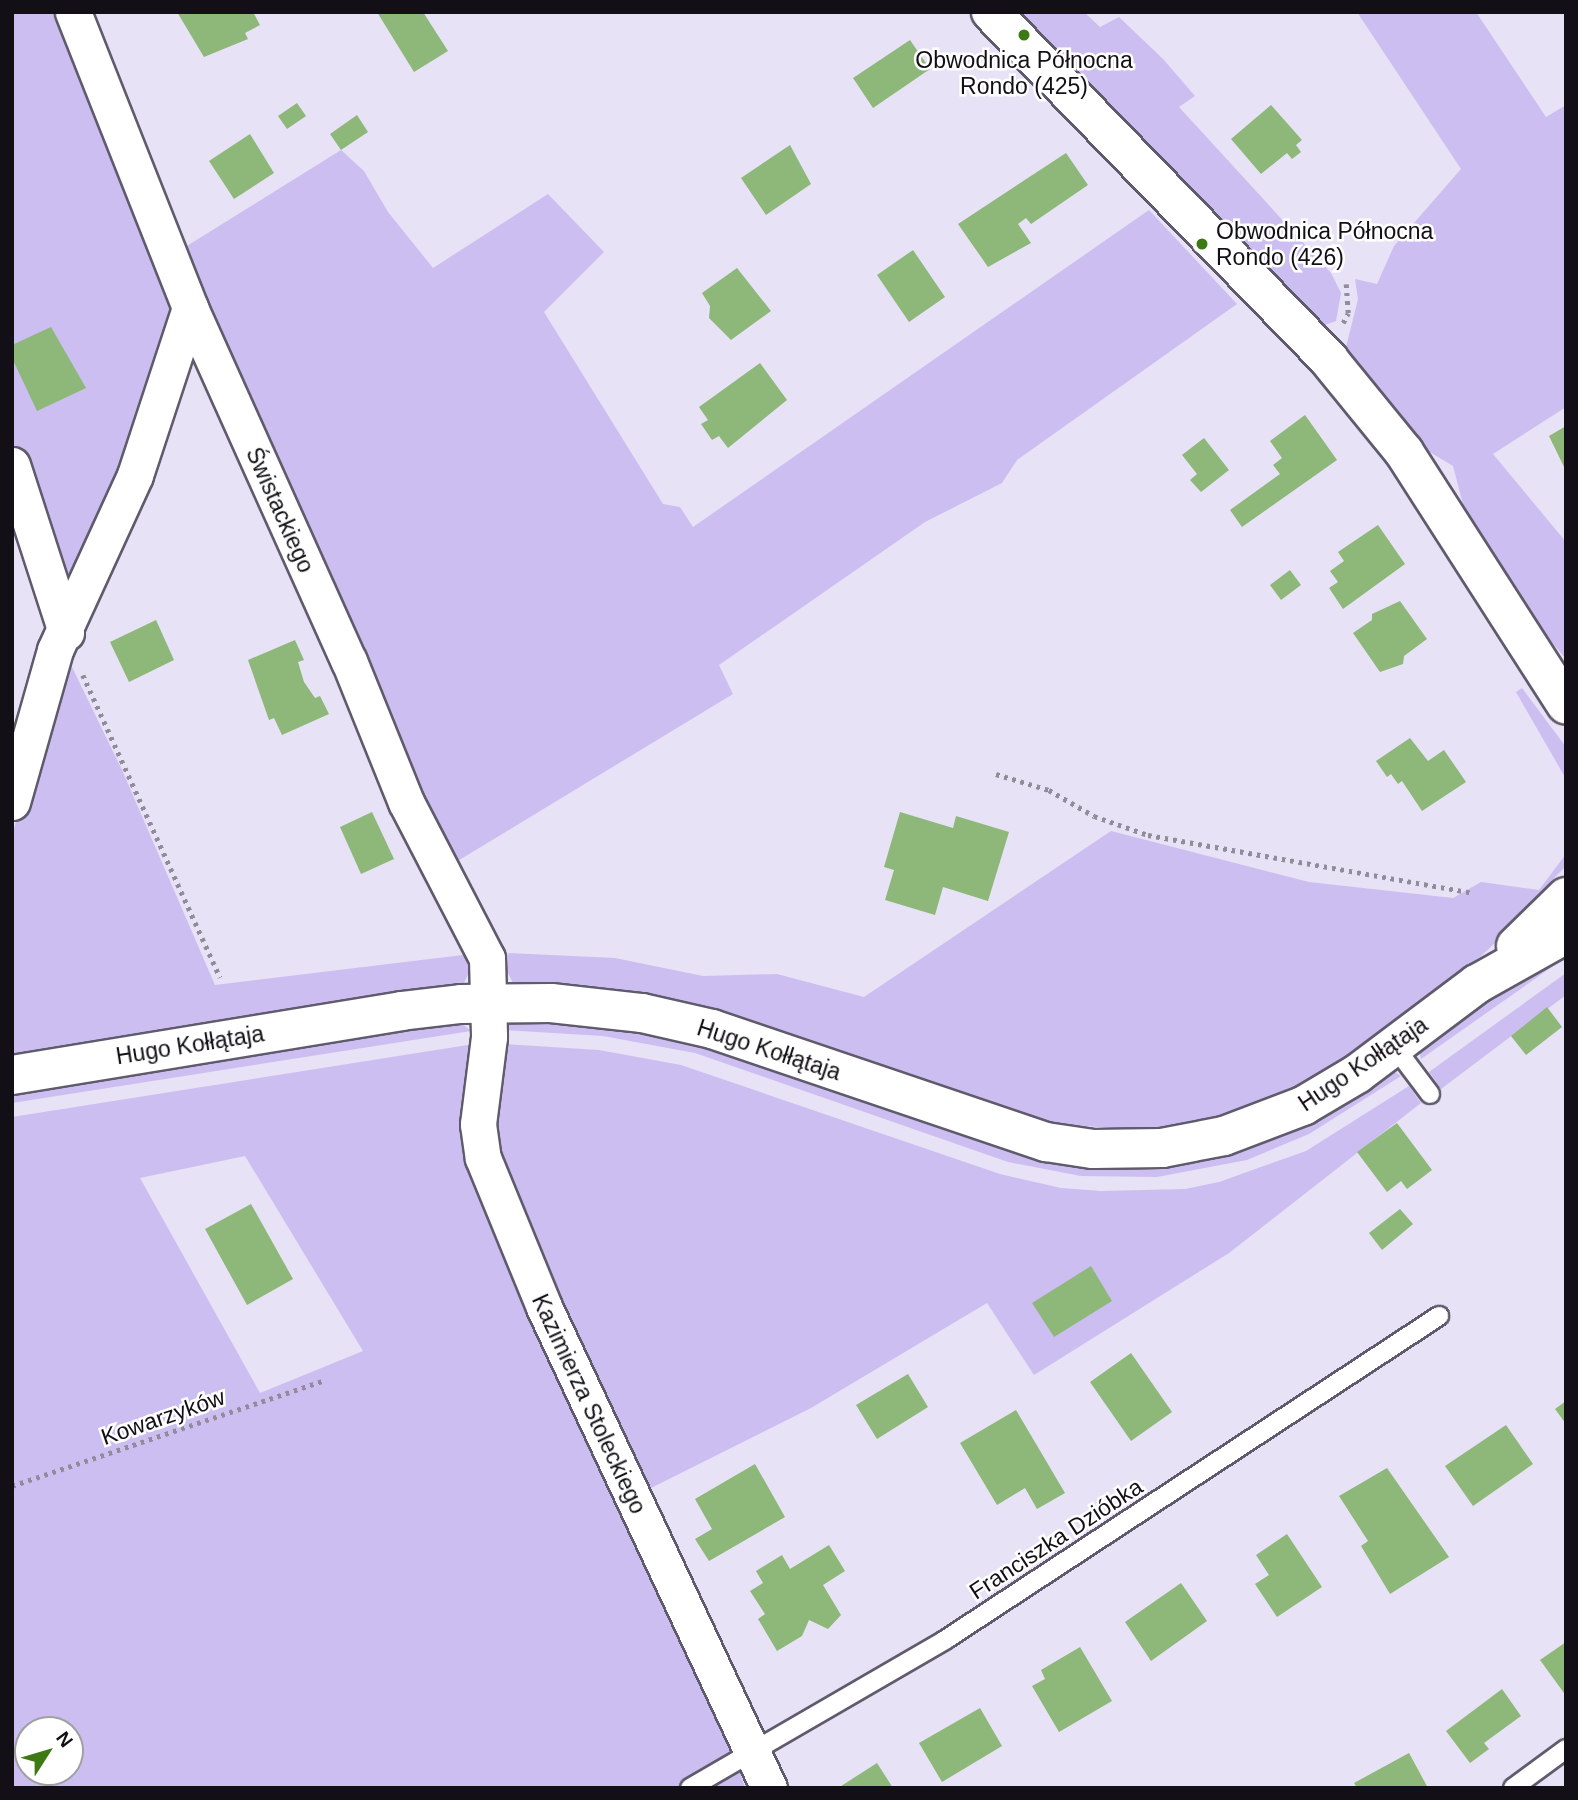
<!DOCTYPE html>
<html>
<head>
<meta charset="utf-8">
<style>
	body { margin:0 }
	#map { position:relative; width:1578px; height:1800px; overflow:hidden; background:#e7e2f5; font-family:Helvetica,sans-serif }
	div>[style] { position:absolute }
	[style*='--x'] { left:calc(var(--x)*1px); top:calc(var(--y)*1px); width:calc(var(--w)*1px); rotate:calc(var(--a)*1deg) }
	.green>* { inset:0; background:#cdbef1 }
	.building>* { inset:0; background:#8db879 }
	.path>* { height:4.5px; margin-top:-2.25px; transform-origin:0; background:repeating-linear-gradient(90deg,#908c9a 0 3.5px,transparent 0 8.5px) }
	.roads { filter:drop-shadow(2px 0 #605b6c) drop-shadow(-2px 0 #605b6c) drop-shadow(0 2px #605b6c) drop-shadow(0 -2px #605b6c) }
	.service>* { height:18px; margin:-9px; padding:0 9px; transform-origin:9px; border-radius:9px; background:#fff }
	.minor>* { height:35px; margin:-17.5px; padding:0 17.5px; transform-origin:17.5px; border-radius:17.5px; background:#fff }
	.tertiary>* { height:38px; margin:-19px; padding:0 19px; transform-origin:19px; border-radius:19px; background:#fff }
	.dots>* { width:19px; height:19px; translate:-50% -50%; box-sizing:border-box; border:4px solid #fff; border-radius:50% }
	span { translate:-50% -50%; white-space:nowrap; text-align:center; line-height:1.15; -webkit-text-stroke:5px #fff; paint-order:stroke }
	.poi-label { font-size:23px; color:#121016 }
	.left { translate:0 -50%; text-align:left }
	.street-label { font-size:23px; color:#121016 }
	.frame { position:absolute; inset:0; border:14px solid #121016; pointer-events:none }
	.north { position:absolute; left:14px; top:1716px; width:70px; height:70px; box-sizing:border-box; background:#fff; border:2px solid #a09fa2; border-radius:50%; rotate:53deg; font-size:19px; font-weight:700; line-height:28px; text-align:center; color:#121016 }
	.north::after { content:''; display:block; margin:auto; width:24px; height:32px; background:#3e7a14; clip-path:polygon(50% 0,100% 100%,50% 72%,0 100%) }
</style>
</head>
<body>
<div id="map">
	<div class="green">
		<div style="clip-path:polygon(12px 12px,64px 12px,178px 324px,67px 610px,12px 443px)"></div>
		<div style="clip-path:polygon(1017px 12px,1084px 12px,1100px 27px,1119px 17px,1163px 59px,1195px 96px,1179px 107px,1331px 273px,1341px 293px,1336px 321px,1322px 326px)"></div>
		<div style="clip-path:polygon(1357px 12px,1476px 12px,1546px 117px,1566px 105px,1566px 407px,1493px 454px,1566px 542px,1566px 659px,1533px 620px,1465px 512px,1453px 466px,1423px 448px,1345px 351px,1358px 299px,1355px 279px,1377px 284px,1394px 246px,1461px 169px)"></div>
		<div style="clip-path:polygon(341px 150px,364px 171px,388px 212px,433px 268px,548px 194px,604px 252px,544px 312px,663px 504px,680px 507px,693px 527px,1149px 210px,1237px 304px,1017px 460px,1002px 483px,925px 522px,719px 665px,733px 694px,451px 865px,182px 249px)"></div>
		<div style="clip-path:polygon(65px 661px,71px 665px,122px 770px,215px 985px,471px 954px,472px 966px,464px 983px,12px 1056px,12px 838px,38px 726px)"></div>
		<div style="clip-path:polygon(1522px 688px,1566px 747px,1566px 779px,1516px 692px)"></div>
		<div style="clip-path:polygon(1111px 831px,1309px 882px,1453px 898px,1481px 882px,1539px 890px,1566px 854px,1566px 866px,1551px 881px,1556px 886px,1481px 956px,1322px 1075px,1218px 1119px,1151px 1130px,1050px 1124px,720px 1013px,586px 987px,513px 983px,502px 961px,509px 953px,615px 958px,703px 976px,777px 974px,864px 997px)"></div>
		<div style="clip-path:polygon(1566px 947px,1566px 957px,1421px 1059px,1419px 1051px,1498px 990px)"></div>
		<div style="clip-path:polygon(1566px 973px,1566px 995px,1441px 1089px,1429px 1072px)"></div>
		<div style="clip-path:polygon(507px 1021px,553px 1021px,648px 1033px,709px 1047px,1011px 1152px,1081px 1166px,1154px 1167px,1243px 1150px,1334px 1110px,1392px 1070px,1401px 1076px,1309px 1134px,1247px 1160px,1157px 1177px,1081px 1176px,1008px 1162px,695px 1053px,603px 1036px,503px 1030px)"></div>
		<div style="clip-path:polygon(461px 1023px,471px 1031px,12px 1103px,12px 1093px)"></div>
		<div style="clip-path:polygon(evenodd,474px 1044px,469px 1122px,722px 1713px,745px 1788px,12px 1788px,12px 1117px,474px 1044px,245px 1156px,363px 1351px,260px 1393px,140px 1178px,245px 1156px,474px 1044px,28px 1730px,70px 1730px,70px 1772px,28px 1772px,28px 1730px)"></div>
		<div style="clip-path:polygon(502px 1044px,599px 1050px,681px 1065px,1000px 1174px,1061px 1188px,1101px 1191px,1185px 1189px,1219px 1182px,1306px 1151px,1409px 1086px,1421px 1103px,1229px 1253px,1034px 1375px,987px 1303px,811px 1408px,639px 1494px,489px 1157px)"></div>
	</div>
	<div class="building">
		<div style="clip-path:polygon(177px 12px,253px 12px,260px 25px,245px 33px,248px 39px,204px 57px)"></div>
		<div style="clip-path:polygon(377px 12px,423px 12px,448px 51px,414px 72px)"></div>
		<div style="clip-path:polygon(910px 40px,930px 69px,873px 108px,853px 78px)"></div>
		<div style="clip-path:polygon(297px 103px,306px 116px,287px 129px,278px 116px)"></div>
		<div style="clip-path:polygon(1271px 105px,1302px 140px,1296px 145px,1301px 152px,1292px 159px,1287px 153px,1261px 174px,1231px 139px)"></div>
		<div style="clip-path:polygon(357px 115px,368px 132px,341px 150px,330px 134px)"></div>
		<div style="clip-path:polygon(250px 134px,274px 173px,234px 199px,209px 161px)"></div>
		<div style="clip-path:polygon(790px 145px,811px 184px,766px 215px,741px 178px)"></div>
		<div style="clip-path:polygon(1066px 153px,1088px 185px,1031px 224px,1026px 218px,1018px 224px,1031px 243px,988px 267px,958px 224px)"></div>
		<div style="clip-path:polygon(913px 250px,945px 297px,909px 322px,877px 275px)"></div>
		<div style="clip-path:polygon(737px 268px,771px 311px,731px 340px,709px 318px,710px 306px,702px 293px)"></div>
		<div style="clip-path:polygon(51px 327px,86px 388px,37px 411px,12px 358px,12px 345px)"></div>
		<div style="clip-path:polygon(760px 363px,787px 400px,728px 448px,719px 436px,712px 440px,701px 424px,708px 420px,699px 407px)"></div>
		<div style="clip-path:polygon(1305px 415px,1337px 460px,1242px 527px,1230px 510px,1280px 474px,1273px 465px,1282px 458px,1270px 441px)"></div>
		<div style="clip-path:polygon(1566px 426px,1566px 471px,1549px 436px)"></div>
		<div style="clip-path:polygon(1204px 438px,1229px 470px,1201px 492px,1190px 480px,1197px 474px,1182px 455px)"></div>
		<div style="clip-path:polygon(1378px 525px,1405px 564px,1343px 609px,1329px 588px,1338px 582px,1330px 571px,1344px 561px,1338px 552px)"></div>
		<div style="clip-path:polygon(1290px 570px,1301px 585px,1281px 600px,1270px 585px)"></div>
		<div style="clip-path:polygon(1400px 601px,1427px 639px,1404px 656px,1403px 664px,1380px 672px,1353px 633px,1372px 620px,1372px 614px)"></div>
		<div style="clip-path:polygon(156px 620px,174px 660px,129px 682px,110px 642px)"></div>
		<div style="clip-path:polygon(295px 640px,304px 660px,298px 662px,304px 682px,315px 698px,320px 696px,329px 714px,282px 735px,274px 718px,269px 720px,248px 660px)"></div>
		<div style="clip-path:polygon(1410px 738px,1428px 761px,1444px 750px,1466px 782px,1422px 811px,1402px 781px,1398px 784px,1391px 774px,1387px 777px,1376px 761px)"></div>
		<div style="clip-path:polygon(372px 812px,394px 859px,361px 874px,340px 827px)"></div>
		<div style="clip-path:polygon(900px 812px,953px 828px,956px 816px,1009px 832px,988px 901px,943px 887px,935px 915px,885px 900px,894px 870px,884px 867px)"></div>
		<div style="clip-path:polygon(1547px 1007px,1562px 1027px,1526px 1055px,1511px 1036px)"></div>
		<div style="clip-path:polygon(1397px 1123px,1432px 1170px,1407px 1189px,1401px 1181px,1387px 1192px,1357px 1152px)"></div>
		<div style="clip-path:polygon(251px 1204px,293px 1279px,247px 1305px,205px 1229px)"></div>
		<div style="clip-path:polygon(1400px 1209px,1413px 1224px,1382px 1250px,1369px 1233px)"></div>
		<div style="clip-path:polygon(1091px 1266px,1112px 1301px,1054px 1337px,1032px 1303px)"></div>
		<div style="clip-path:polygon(1131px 1353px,1172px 1412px,1131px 1441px,1090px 1382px)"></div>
		<div style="clip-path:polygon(908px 1374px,928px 1407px,877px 1439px,856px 1405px)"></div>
		<div style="clip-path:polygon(1566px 1401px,1566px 1424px,1555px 1409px)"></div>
		<div style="clip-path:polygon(1016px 1410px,1065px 1493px,1037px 1509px,1025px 1488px,997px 1505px,960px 1443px)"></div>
		<div style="clip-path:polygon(1506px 1425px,1533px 1464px,1473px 1506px,1445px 1466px)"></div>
		<div style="clip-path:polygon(755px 1464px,785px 1517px,709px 1561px,695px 1539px,712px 1529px,695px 1499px)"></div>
		<div style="clip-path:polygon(1387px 1468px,1449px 1557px,1390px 1594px,1361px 1546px,1368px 1541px,1339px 1496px)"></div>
		<div style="clip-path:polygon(1287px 1534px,1322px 1587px,1277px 1617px,1255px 1584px,1269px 1575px,1256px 1555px)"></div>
		<div style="clip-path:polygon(829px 1545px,845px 1571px,823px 1585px,841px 1615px,828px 1629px,809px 1620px,802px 1636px,777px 1651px,758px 1619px,765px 1614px,750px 1591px,763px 1583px,756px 1571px,782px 1555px,790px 1569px)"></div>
		<div style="clip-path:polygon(1181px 1583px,1207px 1621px,1151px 1661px,1125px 1622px)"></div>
		<div style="clip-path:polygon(1566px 1642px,1566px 1692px,1564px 1693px,1540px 1660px)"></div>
		<div style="clip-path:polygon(1080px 1647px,1112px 1701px,1059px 1732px,1032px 1686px,1045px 1679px,1041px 1670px)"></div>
		<div style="clip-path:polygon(1502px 1689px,1521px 1716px,1484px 1743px,1489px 1749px,1470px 1763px,1446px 1731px)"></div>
		<div style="clip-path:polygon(980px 1708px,1002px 1746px,942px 1782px,919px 1743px)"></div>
		<div style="clip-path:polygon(1409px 1753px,1428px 1788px,1357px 1788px,1354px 1783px)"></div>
		<div style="clip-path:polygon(877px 1763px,893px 1788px,838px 1788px)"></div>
	</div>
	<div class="path">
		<div style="--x:1343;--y:323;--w:11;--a:-63"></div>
		<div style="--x:1348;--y:313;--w:29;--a:-94"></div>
		<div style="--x:83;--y:675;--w:332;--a:65.6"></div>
		<div style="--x:996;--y:774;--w:55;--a:16.8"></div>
		<div style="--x:1049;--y:790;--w:52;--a:30"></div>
		<div style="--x:1094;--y:816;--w:57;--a:19.4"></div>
		<div style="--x:1148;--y:835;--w:330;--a:10.1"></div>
		<div style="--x:12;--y:1486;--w:331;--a:-18.7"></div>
	</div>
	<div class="roads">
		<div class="service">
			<div style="--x:1394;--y:1046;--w:60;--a:53.1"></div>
			<div style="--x:690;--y:1788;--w:295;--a:-30.1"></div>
			<div style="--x:945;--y:1640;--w:591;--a:-33.26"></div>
			<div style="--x:1513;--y:1788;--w:66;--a:-36.3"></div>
		</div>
		<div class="minor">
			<div style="--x:73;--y:12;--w:318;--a:68.4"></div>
			<div style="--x:190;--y:308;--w:387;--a:65.8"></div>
			<div style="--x:349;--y:661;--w:152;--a:68"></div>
			<div style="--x:406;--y:802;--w:176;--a:62.6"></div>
			<div style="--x:487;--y:958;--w:79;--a:88.5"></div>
			<div style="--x:489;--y:1037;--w:88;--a:97.2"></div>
			<div style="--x:478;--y:1124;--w:34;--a:82"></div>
			<div style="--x:483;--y:1158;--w:161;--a:67.7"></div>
			<div style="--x:544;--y:1307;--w:531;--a:64.93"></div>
			<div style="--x:12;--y:465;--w:176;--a:72.1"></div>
			<div style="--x:12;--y:802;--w:158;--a:-74.2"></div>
			<div style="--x:55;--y:650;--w:192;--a:-65.4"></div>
			<div style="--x:135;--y:475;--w:176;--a:-71.8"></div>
		</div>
		<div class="tertiary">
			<div style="--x:991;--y:12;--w:485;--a:45.8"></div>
			<div style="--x:1329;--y:360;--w:119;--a:50.8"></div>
			<div style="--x:1404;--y:452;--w:300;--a:57.3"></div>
			<div style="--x:1516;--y:946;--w:70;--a:-44.4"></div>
			<div style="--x:12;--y:1075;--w:394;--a:-9.3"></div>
			<div style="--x:401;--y:1011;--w:60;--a:-6.7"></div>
			<div style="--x:461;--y:1004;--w:90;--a:-0.6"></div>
			<div style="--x:551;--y:1003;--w:92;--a:6.3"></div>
			<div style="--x:642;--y:1013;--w:72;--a:12.9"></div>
			<div style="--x:712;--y:1029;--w:353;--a:18.7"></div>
			<div style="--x:1046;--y:1142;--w:48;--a:8.5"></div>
			<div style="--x:1093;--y:1149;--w:69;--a:-0.8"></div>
			<div style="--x:1162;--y:1148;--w:63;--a:-11"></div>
			<div style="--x:1224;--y:1136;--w:85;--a:-20.8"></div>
			<div style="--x:1303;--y:1106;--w:63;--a:-30.7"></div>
			<div style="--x:1357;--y:1074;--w:150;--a:-36.9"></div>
			<div style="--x:1477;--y:984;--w:102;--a:-29.3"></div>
		</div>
	</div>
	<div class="dots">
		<div style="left:1024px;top:35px;background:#3e7a14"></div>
		<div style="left:1202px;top:244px;background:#3e7a14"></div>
	</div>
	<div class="poi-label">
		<span style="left:1024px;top:73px">Obwodnica Północna<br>Rondo (425)</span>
		<span class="left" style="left:1216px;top:244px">Obwodnica Północna<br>Rondo (426)</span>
	</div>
	<div class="street-label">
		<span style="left:280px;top:510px;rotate:66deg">Świstackiego</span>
		<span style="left:190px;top:1045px;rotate:-9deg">Hugo Kołłątaja</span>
		<span style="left:769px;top:1050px;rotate:18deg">Hugo Kołłątaja</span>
		<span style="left:1363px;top:1064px;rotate:-34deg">Hugo Kołłątaja</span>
		<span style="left:589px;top:1404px;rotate:65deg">Kazimierza Stoleckiego</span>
		<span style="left:163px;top:1417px;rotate:-19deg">Kowarzyków</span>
		<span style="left:1056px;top:1539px;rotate:-33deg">Franciszka Dzióbka</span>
	</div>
	<div class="frame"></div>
	<div class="north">N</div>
</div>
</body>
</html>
